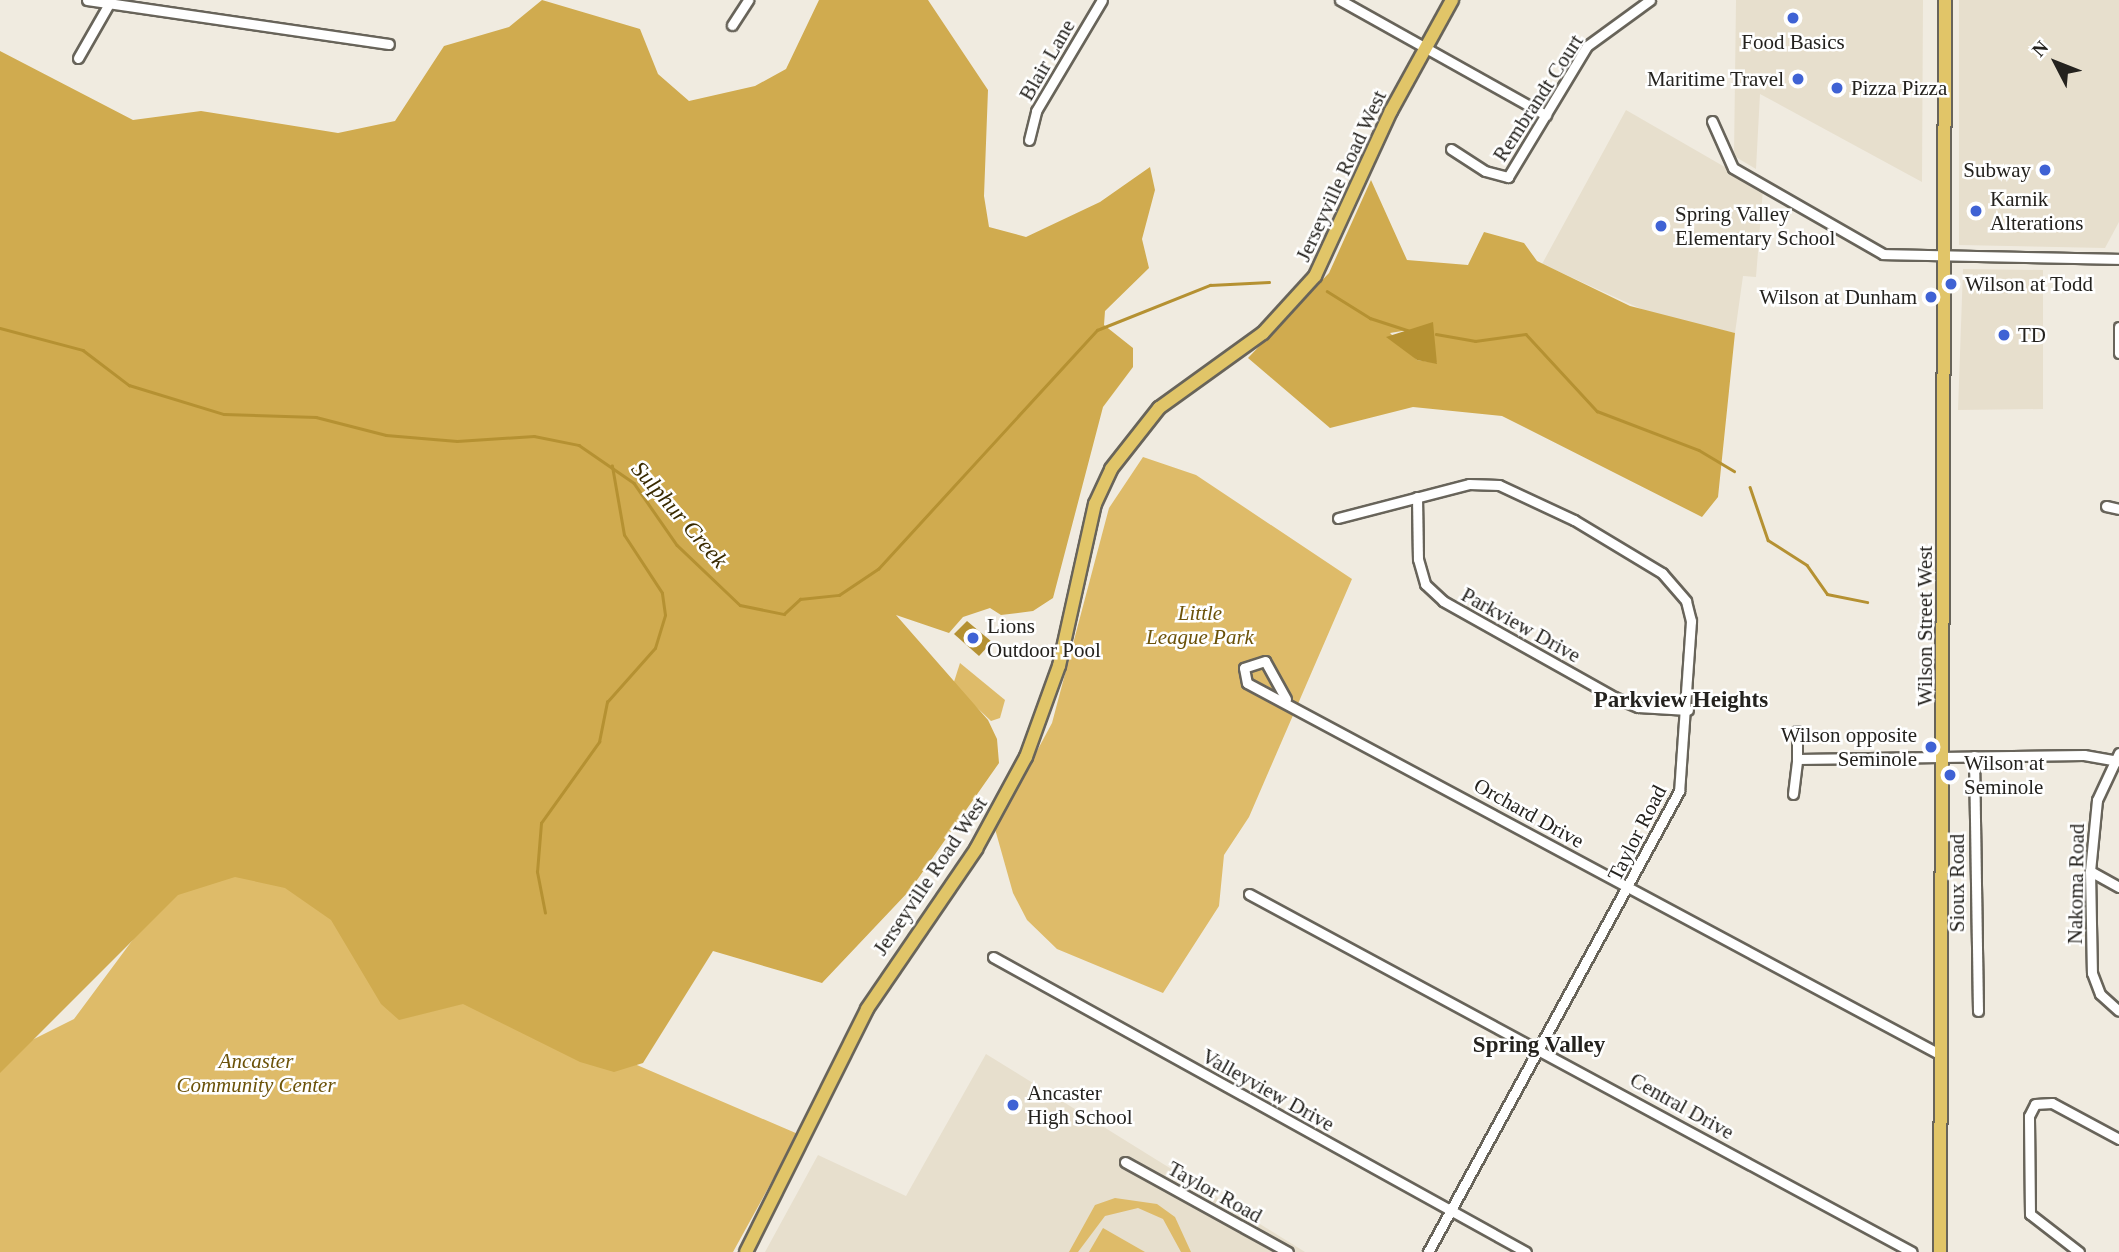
<!DOCTYPE html>
<html>
<head>
<meta charset="utf-8">
<style>
	body { margin:0 }
	#map { position:relative; width:2119px; height:1252px; overflow:hidden; background:#f0ebe0; font-family:Georgia,serif }
	div>[style] { position:absolute }
	[style*='--x'] { left:calc(var(--x)*1px); top:calc(var(--y)*1px); width:calc(var(--w)*1px); rotate:calc(var(--a)*1deg) }
	.built>* { inset:0; background:#e7dfcd }
	.green>* { inset:0; background:#debb69 }
	.forest>* { inset:0; background:#d0ab4f }
	.water>* { inset:0; background:#b59132 }
	.stream>* { height:2.5px; margin:-1.25px; padding:0 1.25px; transform-origin:1.25px; border-radius:1.25px; background:#b59132 }
	.roads { filter:drop-shadow(2px 0 #68645a) drop-shadow(-2px 0 #68645a) drop-shadow(0 2px #68645a) drop-shadow(0 -2px #68645a) }
	.minor>* { height:9px; margin:-4.5px; padding:0 4.5px; transform-origin:4.5px; border-radius:4.5px; background:#fff }
	.major>* { height:12px; margin:-6px; padding:0 6px; transform-origin:6px; border-radius:6px; background:#e1c568 }
	.dots>* { width:19px; height:19px; translate:-50% -50%; box-sizing:border-box; border:4px solid #fff; border-radius:50% }
	span { translate:-50% -50%; white-space:nowrap; text-align:center; line-height:1.15; -webkit-text-stroke:5px #fff; paint-order:stroke }
	.poi-label { font-size:21px; color:#24221e }
	.right { translate:-100% -50%; text-align:right }
	.left { translate:0 -50%; text-align:left }
	.street-label { font-size:21px; color:#24221e }
	.park-label { font-size:21px; color:#6b5209; font-style:italic }
	.water-label { font-size:23px; color:#392a00; font-style:italic }
	.neighbourhood-label { font-size:23px; color:#24221e; font-weight:700 }
	.north { position:absolute; left:2021px; top:28px; width:70px; height:70px; -webkit-text-stroke:5px #fff; paint-order:stroke; rotate:312deg; font-size:19px; font-weight:700; line-height:28px; text-align:center; color:#24221e }
	.north::after { content:''; display:block; margin:auto; width:24px; height:32px; background:#24221e; clip-path:polygon(50% 0,100% 100%,50% 72%,0 100%) }
</style>
</head>
<body>
<div id="map">
	<div class="built">
		<div style="clip-path:polygon(1736px 0,1923px 0,1922px 182px,1760px 94px,1756px 169px,1734px 156px)"></div>
		<div style="clip-path:polygon(1959px 0,2119px 0,2119px 222px,2105px 248px,1959px 245px)"></div>
		<div style="clip-path:polygon(1626px 110px,1763px 189px,1756px 277px,1743px 276px,1735px 333px,1650px 313px,1542px 264px)"></div>
		<div style="clip-path:polygon(1963px 269px,2043px 270px,2043px 409px,1958px 410px)"></div>
		<div style="clip-path:polygon(986px 1054px,1305px 1252px,765px 1252px,818px 1155px,906px 1196px)"></div>
	</div>
	<div class="green">
		<div style="clip-path:polygon(1143px 457px,1196px 475px,1352px 579px,1249px 817px,1224px 855px,1219px 906px,1163px 993px,1057px 949px,1027px 920px,1013px 893px,995px 829px,1052px 723px,1109px 508px)"></div>
		<div style="clip-path:polygon(960px 663px,1005px 700px,1000px 718px,991px 721px,953px 685px)"></div>
		<div style="clip-path:polygon(209px 837px,476px 996px,798px 1134px,733px 1252px,0 1252px,0 1056px,74px 1019px)"></div>
		<div style="clip-path:polygon(1115px 1198px,1157px 1204px,1175px 1217px,1191px 1252px,1181px 1252px,1163px 1219px,1138px 1208px,1105px 1216px,1078px 1252px,1069px 1252px,1095px 1205px)"></div>
		<div style="clip-path:polygon(1103px 1228px,1145px 1252px,1089px 1252px)"></div>
	</div>
	<div class="forest">
		<div style="clip-path:polygon(542px 0,640px 29px,658px 74px,689px 101px,755px 86px,786px 69px,819px 0,928px 0,988px 90px,984px 196px,989px 227px,1026px 237px,1100px 202px,1150px 167px,1155px 190px,1142px 239px,1149px 268px,1105px 311px,1104px 325px,1133px 348px,1133px 367px,1103px 407px,1053px 598px,1033px 611px,1001px 615px,990px 608px,963px 617px,949px 633px,896px 615px,988px 720px,997px 739px,999px 763px,910px 890px,822px 983px,713px 951px,643px 1063px,614px 1072px,580px 1062px,463px 1004px,399px 1020px,381px 1004px,331px 920px,285px 888px,235px 877px,178px 895px,0 1073px,0 51px,133px 120px,201px 111px,338px 133px,395px 121px,444px 46px,509px 27px)"></div>
		<div style="clip-path:polygon(evenodd,1371px 180px,1407px 260px,1468px 265px,1484px 232px,1524px 243px,1537px 261px,1630px 306px,1735px 333px,1718px 497px,1702px 517px,1502px 416px,1413px 407px,1330px 428px,1248px 358px,1329px 273px,1371px 180px,1408px 330px,1437px 363px,1417px 360px,1390px 333px,1408px 330px)"></div>
	</div>
	<div class="water">
		<div style="clip-path:polygon(1433px 322px,1437px 364px,1417px 360px,1386px 337px)"></div>
		<div style="clip-path:polygon(967px 621px,992px 642px,979px 656px,954px 634px)"></div>
	</div>
	<div class="stream">
		<div style="--x:1327;--y:291;--w:51;--a:32.1"></div>
		<div style="--x:1370;--y:318;--w:40;--a:18"></div>
		<div style="--x:0;--y:328;--w:86;--a:14.8"></div>
		<div style="--x:83;--y:350;--w:58;--a:37.3"></div>
		<div style="--x:129;--y:385;--w:99;--a:17"></div>
		<div style="--x:224;--y:414;--w:92;--a:1.9"></div>
		<div style="--x:316;--y:417;--w:72;--a:14.4"></div>
		<div style="--x:386;--y:435;--w:71;--a:4.8"></div>
		<div style="--x:457;--y:441;--w:77;--a:-3.7"></div>
		<div style="--x:534;--y:436;--w:46;--a:11.3"></div>
		<div style="--x:579;--y:445;--w:67;--a:34.6"></div>
		<div style="--x:634;--y:483;--w:75;--a:55.3"></div>
		<div style="--x:677;--y:545;--w:87;--a:43.6"></div>
		<div style="--x:740;--y:605;--w:45;--a:11.6"></div>
		<div style="--x:784;--y:614;--w:22;--a:-43"></div>
		<div style="--x:800;--y:599;--w:39;--a:-6"></div>
		<div style="--x:839;--y:595;--w:47;--a:-33.7"></div>
		<div style="--x:878;--y:569;--w:324;--a:-47.5"></div>
		<div style="--x:1097;--y:330;--w:122;--a:-21.7"></div>
		<div style="--x:1210;--y:285;--w:59;--a:-2.9"></div>
		<div style="--x:1436;--y:334;--w:40;--a:10"></div>
		<div style="--x:1475;--y:341;--w:51;--a:-7.8"></div>
		<div style="--x:1526;--y:334;--w:105;--a:47.3"></div>
		<div style="--x:1597;--y:411;--w:109;--a:20.9"></div>
		<div style="--x:1699;--y:450;--w:41;--a:31"></div>
		<div style="--x:1750;--y:487;--w:56;--a:71.2"></div>
		<div style="--x:1768;--y:540;--w:46;--a:32.7"></div>
		<div style="--x:1807;--y:565;--w:35;--a:55"></div>
		<div style="--x:1827;--y:594;--w:41;--a:11.3"></div>
		<div style="--x:545;--y:913;--w:42;--a:-101"></div>
		<div style="--x:537;--y:872;--w:49;--a:-85.3"></div>
		<div style="--x:541;--y:823;--w:100;--a:-54.4"></div>
		<div style="--x:599;--y:742;--w:41;--a:-78.7"></div>
		<div style="--x:607;--y:702;--w:72;--a:-48.4"></div>
		<div style="--x:655;--y:648;--w:34;--a:-73"></div>
		<div style="--x:665;--y:615;--w:22;--a:-98"></div>
		<div style="--x:662;--y:593;--w:69;--a:-123.2"></div>
		<div style="--x:624;--y:535;--w:70;--a:-99.9"></div>
	</div>
	<div class="roads">
		<div class="minor">
			<div style="--x:87;--y:0;--w:305;--a:8.3"></div>
			<div style="--x:1340;--y:0;--w:236;--a:29.2"></div>
			<div style="--x:732;--y:25;--w:30;--a:-57"></div>
			<div style="--x:78;--y:58;--w:64;--a:-60.3"></div>
			<div style="--x:1712;--y:121;--w:51;--a:65.9"></div>
			<div style="--x:1733;--y:168;--w:173;--a:29.8"></div>
			<div style="--x:1883;--y:254;--w:236;--a:1.2"></div>
			<div style="--x:1029;--y:140;--w:30;--a:-76"></div>
			<div style="--x:1036;--y:111;--w:129;--a:-59.3"></div>
			<div style="--x:1451;--y:149;--w:40;--a:32.9"></div>
			<div style="--x:1485;--y:171;--w:24;--a:15"></div>
			<div style="--x:1508;--y:177;--w:153;--a:-58.9"></div>
			<div style="--x:1587;--y:46;--w:78;--a:-36.1"></div>
			<div style="--x:2119;--y:327;--w:26;--a:90"></div>
			<div style="--x:1417;--y:497;--w:62;--a:89.1"></div>
			<div style="--x:1418;--y:559;--w:26;--a:74"></div>
			<div style="--x:1425;--y:584;--w:25;--a:43"></div>
			<div style="--x:1443;--y:601;--w:196;--a:29.3"></div>
			<div style="--x:1614;--y:697;--w:26;--a:23"></div>
			<div style="--x:1638;--y:707;--w:50;--a:3.4"></div>
			<div style="--x:2106;--y:506;--w:13;--a:13"></div>
			<div style="--x:1338;--y:518;--w:135;--a:-14.5"></div>
			<div style="--x:1469;--y:484;--w:30;--a:2"></div>
			<div style="--x:1499;--y:485;--w:83;--a:25"></div>
			<div style="--x:1574;--y:520;--w:103;--a:31.1"></div>
			<div style="--x:1662;--y:573;--w:37;--a:49"></div>
			<div style="--x:1686;--y:601;--w:21;--a:76"></div>
			<div style="--x:1691;--y:621;--w:170;--a:94"></div>
			<div style="--x:1679;--y:791;--w:525;--a:118.57"></div>
			<div style="--x:1286;--y:699;--w:43;--a:-118.9"></div>
			<div style="--x:1265;--y:661;--w:22;--a:162"></div>
			<div style="--x:1244;--y:668;--w:15;--a:79"></div>
			<div style="--x:1247;--y:683;--w:787;--a:28.19"></div>
			<div style="--x:2119;--y:753;--w:52;--a:115.1"></div>
			<div style="--x:2097;--y:800;--w:71;--a:95.6"></div>
			<div style="--x:2090;--y:871;--w:102;--a:88.9"></div>
			<div style="--x:2092;--y:973;--w:22;--a:69"></div>
			<div style="--x:2100;--y:994;--w:25;--a:42"></div>
			<div style="--x:1974;--y:756;--w:255;--a:89.1"></div>
			<div style="--x:1797;--y:759;--w:28;--a:-90"></div>
			<div style="--x:1793;--y:794;--w:35;--a:-83"></div>
			<div style="--x:1797;--y:759;--w:287;--a:-0.8"></div>
			<div style="--x:2084;--y:755;--w:36;--a:10"></div>
			<div style="--x:2090;--y:871;--w:33;--a:29"></div>
			<div style="--x:1249;--y:894;--w:753;--a:28.37"></div>
			<div style="--x:993;--y:957;--w:609;--a:28.96"></div>
			<div style="--x:1125;--y:1162;--w:186;--a:28.9"></div>
			<div style="--x:2079;--y:1252;--w:62;--a:-142.2"></div>
			<div style="--x:2030;--y:1214;--w:98;--a:-90.6"></div>
			<div style="--x:2029;--y:1116;--w:13;--a:-63"></div>
			<div style="--x:2035;--y:1104;--w:17;--a:-3"></div>
			<div style="--x:2052;--y:1103;--w:76;--a:28.2"></div>
		</div>
		<div class="major">
			<div style="--x:746;--y:1252;--w:271;--a:-63.5"></div>
			<div style="--x:867;--y:1009;--w:194;--a:-55.7"></div>
			<div style="--x:976;--y:849;--w:105;--a:-61.5"></div>
			<div style="--x:1026;--y:757;--w:97;--a:-70.1"></div>
			<div style="--x:1059;--y:666;--w:166;--a:-77.5"></div>
			<div style="--x:1095;--y:504;--w:38;--a:-65"></div>
			<div style="--x:1111;--y:469;--w:78;--a:-51.8"></div>
			<div style="--x:1159;--y:408;--w:128;--a:-35.8"></div>
			<div style="--x:1263;--y:333;--w:77;--a:-47.6"></div>
			<div style="--x:1315;--y:276;--w:182;--a:-65.3"></div>
			<div style="--x:1391;--y:111;--w:127;--a:-61.2"></div>
			<div style="--x:1940;--y:1252;--w:1252;--a:-89.77"></div>
		</div>
	</div>
	<div class="dots">
		<div style="left:1793px;top:18px;background:#3f62d4"></div>
		<div style="left:1798px;top:79px;background:#3f62d4"></div>
		<div style="left:1837px;top:88px;background:#3f62d4"></div>
		<div style="left:2045px;top:170px;background:#3f62d4"></div>
		<div style="left:1976px;top:211px;background:#3f62d4"></div>
		<div style="left:1661px;top:226px;background:#3f62d4"></div>
		<div style="left:1951px;top:284px;background:#3f62d4"></div>
		<div style="left:1931px;top:297px;background:#3f62d4"></div>
		<div style="left:2004px;top:335px;background:#3f62d4"></div>
		<div style="left:973px;top:638px;background:#3f62d4"></div>
		<div style="left:1931px;top:747px;background:#3f62d4"></div>
		<div style="left:1950px;top:775px;background:#3f62d4"></div>
		<div style="left:1013px;top:1105px;background:#3f62d4"></div>
	</div>
	<div class="poi-label">
		<span style="left:1793px;top:42px">Food Basics</span>
		<span class="right" style="left:1784px;top:79px">Maritime Travel</span>
		<span class="left" style="left:1851px;top:88px">Pizza Pizza</span>
		<span class="right" style="left:2031px;top:170px">Subway</span>
		<span class="left" style="left:1990px;top:211px">Karnik<br>Alterations</span>
		<span class="left" style="left:1675px;top:226px">Spring Valley<br>Elementary School</span>
		<span class="left" style="left:1965px;top:284px">Wilson at Todd</span>
		<span class="right" style="left:1917px;top:297px">Wilson at Dunham</span>
		<span class="left" style="left:2018px;top:335px">TD</span>
		<span class="left" style="left:987px;top:638px">Lions<br>Outdoor Pool</span>
		<span class="right" style="left:1917px;top:747px">Wilson opposite<br>Seminole</span>
		<span class="left" style="left:1964px;top:775px">Wilson at<br>Seminole</span>
		<span class="left" style="left:1027px;top:1105px">Ancaster<br>High School</span>
	</div>
	<div class="street-label">
		<span style="left:1047px;top:60px;rotate:-60deg">Blair Lane</span>
		<span style="left:1538px;top:98px;rotate:-57deg">Rembrandt Court</span>
		<span style="left:1341px;top:176px;rotate:-65deg">Jerseyville Road West</span>
		<span style="left:1521px;top:625px;rotate:29deg">Parkview Drive</span>
		<span style="left:1925px;top:626px;rotate:-90deg">Wilson Street West</span>
		<span style="left:1529px;top:813px;rotate:29deg">Orchard Drive</span>
		<span style="left:1637px;top:833px;rotate:-63deg">Taylor Road</span>
		<span style="left:930px;top:876px;rotate:-56deg">Jerseyville Road West</span>
		<span style="left:1957px;top:883px;rotate:-90deg">Sioux Road</span>
		<span style="left:2076px;top:884px;rotate:-89deg">Nakoma Road</span>
		<span style="left:1268px;top:1090px;rotate:29deg">Valleyview Drive</span>
		<span style="left:1682px;top:1106px;rotate:29deg">Central Drive</span>
		<span style="left:1215px;top:1192px;rotate:29deg">Taylor Road</span>
	</div>
	<div class="park-label">
		<span style="left:1200px;top:625px">Little<br>League Park</span>
		<span style="left:256px;top:1073px">Ancaster<br>Community Center</span>
	</div>
	<div class="water-label">
		<span style="left:679px;top:515px;rotate:49deg">Sulphur Creek</span>
	</div>
	<div class="neighbourhood-label">
		<span style="left:1681px;top:700px">Parkview Heights</span>
		<span style="left:1539px;top:1045px">Spring Valley</span>
	</div>
	<div class="north">N</div>
</div>
</body>
</html>
